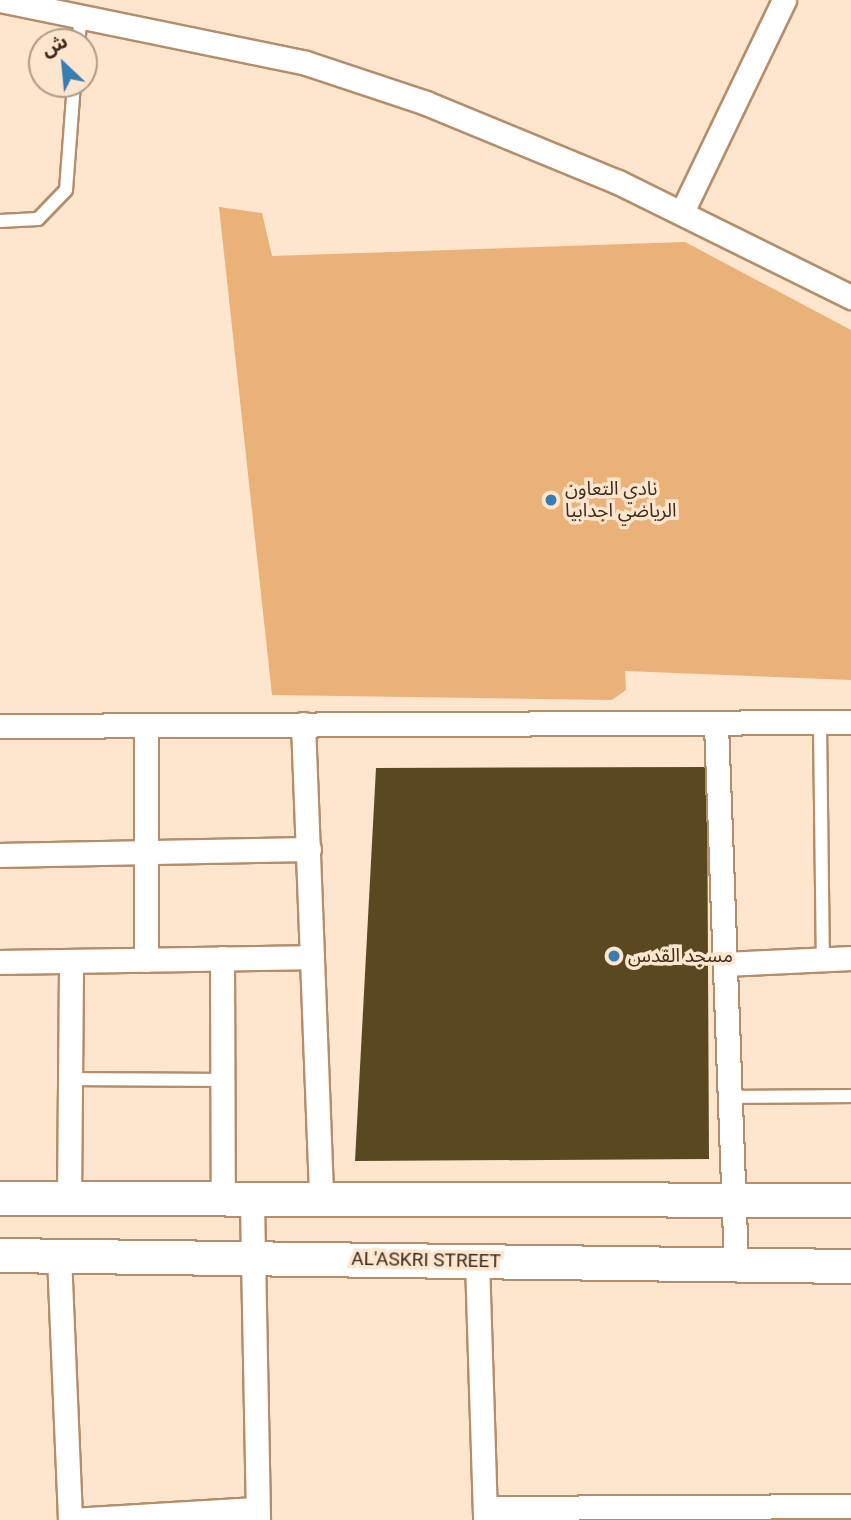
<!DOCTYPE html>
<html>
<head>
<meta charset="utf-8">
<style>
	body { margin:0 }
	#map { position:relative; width:851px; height:1520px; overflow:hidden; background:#fde5ce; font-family:Roboto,"Noto Sans Arabic",sans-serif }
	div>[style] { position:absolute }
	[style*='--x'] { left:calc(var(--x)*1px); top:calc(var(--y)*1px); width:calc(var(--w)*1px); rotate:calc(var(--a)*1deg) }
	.green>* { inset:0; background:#eab179 }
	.building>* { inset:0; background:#5a4820 }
	.roads { filter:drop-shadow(2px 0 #b48e6a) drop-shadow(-2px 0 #b48e6a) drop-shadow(0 2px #b48e6a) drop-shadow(0 -2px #b48e6a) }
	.lane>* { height:12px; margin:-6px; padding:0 6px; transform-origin:6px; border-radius:6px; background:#fff }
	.street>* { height:23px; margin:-11.5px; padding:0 11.5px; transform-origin:11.5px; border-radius:11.5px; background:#fff }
	.secondary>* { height:33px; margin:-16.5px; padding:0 16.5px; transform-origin:16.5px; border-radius:16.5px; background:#fff }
	.dots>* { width:19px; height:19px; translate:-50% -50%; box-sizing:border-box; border:4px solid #fde5ce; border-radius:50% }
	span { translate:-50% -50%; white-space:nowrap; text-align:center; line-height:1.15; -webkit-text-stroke:7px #fde5ce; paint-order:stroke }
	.poi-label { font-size:19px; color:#3b2c1d }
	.left { translate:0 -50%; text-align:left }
	.street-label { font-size:19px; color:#3b2c1d }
	.north { position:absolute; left:28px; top:28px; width:70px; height:70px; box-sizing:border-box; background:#fde5ce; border:2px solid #af9b87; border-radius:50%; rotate:334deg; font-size:19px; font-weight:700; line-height:28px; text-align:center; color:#3b2c1d }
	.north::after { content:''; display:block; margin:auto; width:24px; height:32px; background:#387cb2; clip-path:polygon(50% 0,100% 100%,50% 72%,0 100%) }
</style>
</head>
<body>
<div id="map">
	<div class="green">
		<div style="clip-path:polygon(219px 207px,262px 213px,272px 256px,685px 242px,851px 330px,851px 680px,625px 671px,626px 690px,612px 700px,272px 695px)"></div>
	</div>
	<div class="building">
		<div style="clip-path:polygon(707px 767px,709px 1159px,355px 1161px,376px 768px)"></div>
	</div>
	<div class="roads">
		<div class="lane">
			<div style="--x:78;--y:42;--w:26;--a:-83"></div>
			<div style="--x:0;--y:221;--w:38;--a:-3"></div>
			<div style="--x:38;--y:219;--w:40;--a:-46"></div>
			<div style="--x:66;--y:190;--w:106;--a:-85.7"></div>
			<div style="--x:820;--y:723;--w:236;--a:89.3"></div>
			<div style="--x:70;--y:1079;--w:153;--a:0.4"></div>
			<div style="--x:731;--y:1097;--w:120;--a:-0.5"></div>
		</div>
		<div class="street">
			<div style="--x:0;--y:0;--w:312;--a:11.6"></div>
			<div style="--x:306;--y:63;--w:126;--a:18.4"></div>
			<div style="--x:426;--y:103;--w:208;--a:22.4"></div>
			<div style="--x:618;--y:182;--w:260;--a:26.3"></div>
			<div style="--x:682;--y:212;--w:235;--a:-64.3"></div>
			<div style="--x:303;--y:724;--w:479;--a:87.8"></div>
			<div style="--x:716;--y:725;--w:541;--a:87.88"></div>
			<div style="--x:0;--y:726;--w:851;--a:-0.27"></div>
			<div style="--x:0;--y:855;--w:309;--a:-1.1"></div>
			<div style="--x:222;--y:958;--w:244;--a:89.8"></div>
			<div style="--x:146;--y:960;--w:235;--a:-90"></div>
			<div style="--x:0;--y:962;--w:312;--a:-0.9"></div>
			<div style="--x:725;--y:964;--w:126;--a:-2.7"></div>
			<div style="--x:69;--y:1199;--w:238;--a:-89.5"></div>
			<div style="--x:252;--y:1203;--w:317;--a:88.9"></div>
			<div style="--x:59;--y:1256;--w:264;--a:87.6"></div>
			<div style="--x:477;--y:1261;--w:259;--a:88.2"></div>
			<div style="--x:485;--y:1508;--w:366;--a:-0.3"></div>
			<div style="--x:70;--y:1520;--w:187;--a:-3.4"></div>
		</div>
		<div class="secondary">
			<div style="--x:0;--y:1198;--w:851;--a:0.13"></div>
			<div style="--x:0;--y:1255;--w:851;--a:0.74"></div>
		</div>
	</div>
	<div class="dots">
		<div style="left:551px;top:500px;background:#387cb2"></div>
		<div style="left:614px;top:956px;background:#387cb2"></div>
	</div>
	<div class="poi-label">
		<span class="left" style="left:565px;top:500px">نادي التعاون<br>الرياضي اجدابيا</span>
		<span class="left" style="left:628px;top:956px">مسجد القدس</span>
	</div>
	<div class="street-label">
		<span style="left:426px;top:1260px;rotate:1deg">AL'ASKRI STREET</span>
	</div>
	<div class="north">ش</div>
</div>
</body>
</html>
